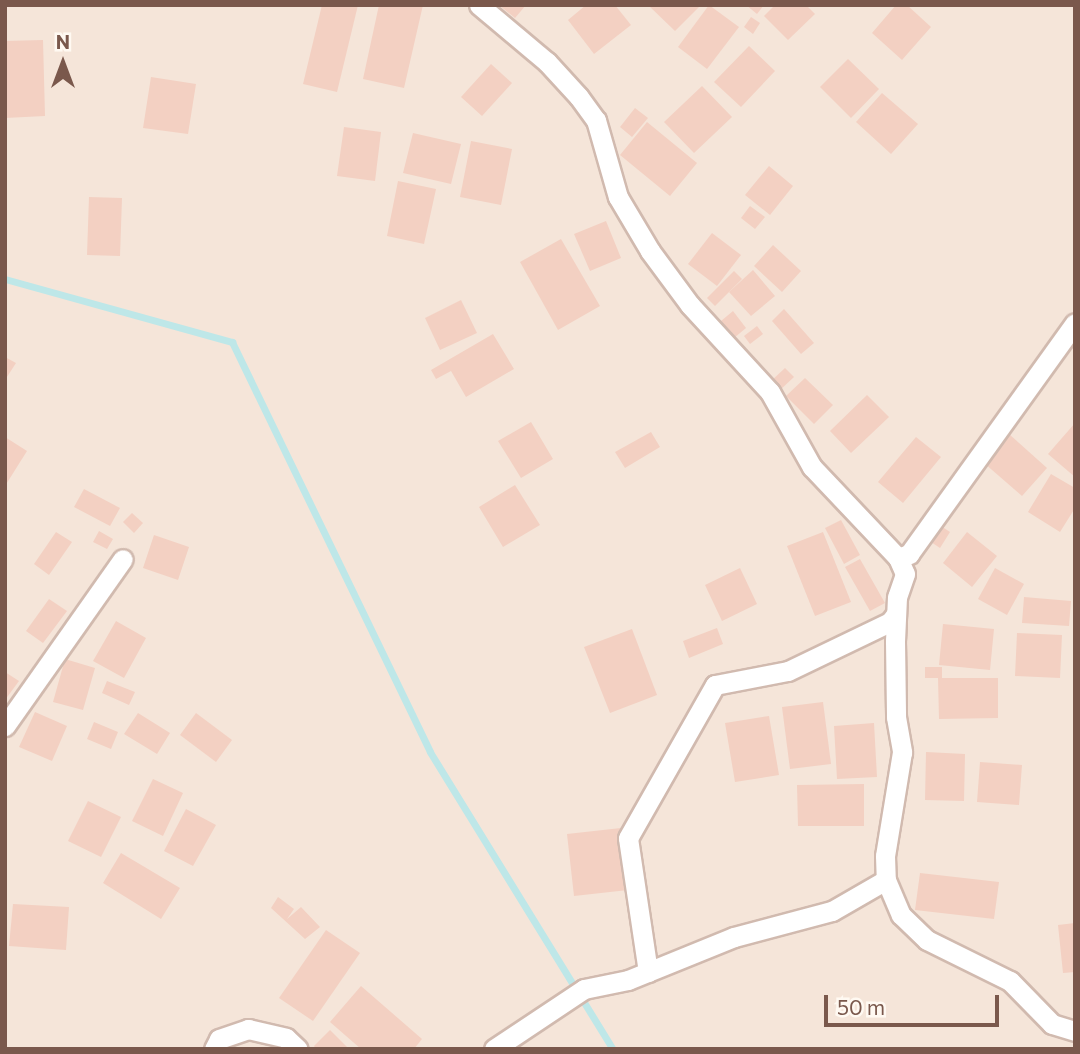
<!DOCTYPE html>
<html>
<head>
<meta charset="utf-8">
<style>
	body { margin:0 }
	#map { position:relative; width:1080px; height:1054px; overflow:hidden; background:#fdf4eb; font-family:Commissioner,sans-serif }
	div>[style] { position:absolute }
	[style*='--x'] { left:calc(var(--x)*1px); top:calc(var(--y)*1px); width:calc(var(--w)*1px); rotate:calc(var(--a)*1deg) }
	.residential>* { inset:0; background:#f5e5d9 }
	.stream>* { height:7px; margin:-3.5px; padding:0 3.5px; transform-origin:3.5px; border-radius:3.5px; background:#bee7e8 }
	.building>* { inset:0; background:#f3d0c2 }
	.roads { filter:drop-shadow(2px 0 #d1baaf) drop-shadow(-2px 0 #d1baaf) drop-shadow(0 2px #d1baaf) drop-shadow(0 -2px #d1baaf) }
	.minor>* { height:19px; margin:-9.5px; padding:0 9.5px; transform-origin:9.5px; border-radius:9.5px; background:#fff }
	span { translate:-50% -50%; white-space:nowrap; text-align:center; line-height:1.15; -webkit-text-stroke:5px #fff9f2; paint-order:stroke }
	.frame { position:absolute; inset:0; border:7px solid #7a584c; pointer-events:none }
	.north { position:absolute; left:28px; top:28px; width:70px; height:70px; -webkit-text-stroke:5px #fff9f2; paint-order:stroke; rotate:0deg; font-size:19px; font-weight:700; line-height:28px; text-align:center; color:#7a584c }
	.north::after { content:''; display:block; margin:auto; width:24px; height:32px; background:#7a584c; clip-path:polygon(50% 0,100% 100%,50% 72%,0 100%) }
	.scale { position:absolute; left:824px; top:995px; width:175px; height:32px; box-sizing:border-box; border:4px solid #7a584c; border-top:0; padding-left:9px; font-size:21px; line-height:24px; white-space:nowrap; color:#7a584c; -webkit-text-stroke:5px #fff9f2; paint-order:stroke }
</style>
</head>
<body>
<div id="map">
	<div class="residential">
		<div style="clip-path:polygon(5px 5px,1075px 5px,1075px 1049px,5px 1049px)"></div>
	</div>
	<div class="stream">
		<div style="--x:5;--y:279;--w:236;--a:15.5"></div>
		<div style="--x:232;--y:342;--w:455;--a:64.2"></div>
		<div style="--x:430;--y:752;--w:349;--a:58.4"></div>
	</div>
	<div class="building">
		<div style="clip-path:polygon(322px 5px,358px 5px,337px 92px,303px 84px)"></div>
		<div style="clip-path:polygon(379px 5px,423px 5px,404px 88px,363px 79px)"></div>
		<div style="clip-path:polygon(499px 5px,526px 5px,515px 18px)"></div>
		<div style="clip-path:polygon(586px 5px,615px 5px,631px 25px,594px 54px,568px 20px)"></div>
		<div style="clip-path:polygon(648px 5px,701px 5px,675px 31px)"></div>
		<div style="clip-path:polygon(709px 5px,739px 27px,707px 69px,678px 47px)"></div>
		<div style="clip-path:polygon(746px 5px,764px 5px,757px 14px)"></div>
		<div style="clip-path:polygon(775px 5px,806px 5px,815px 14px,788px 40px,764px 16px)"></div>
		<div style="clip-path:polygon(896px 5px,907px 5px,931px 27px,902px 60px,872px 33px)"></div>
		<div style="clip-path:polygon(751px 17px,760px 23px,753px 34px,744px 27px)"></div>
		<div style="clip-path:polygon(43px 40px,45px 116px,5px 118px,5px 41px)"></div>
		<div style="clip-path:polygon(749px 46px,775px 71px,741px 107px,714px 82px)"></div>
		<div style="clip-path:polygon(848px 59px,879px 89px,851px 118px,820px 87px)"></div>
		<div style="clip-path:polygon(491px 64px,512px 83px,482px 116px,461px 97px)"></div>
		<div style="clip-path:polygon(151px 77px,196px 84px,188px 134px,143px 128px)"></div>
		<div style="clip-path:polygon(702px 86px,732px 117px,694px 153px,664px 122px)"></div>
		<div style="clip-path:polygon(882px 93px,918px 124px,891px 154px,856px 122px)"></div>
		<div style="clip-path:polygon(635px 108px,648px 118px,632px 137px,620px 127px)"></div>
		<div style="clip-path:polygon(647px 122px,697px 163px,670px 196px,620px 155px)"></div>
		<div style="clip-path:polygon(344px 127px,381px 132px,375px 181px,337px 176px)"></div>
		<div style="clip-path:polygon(413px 133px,461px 144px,451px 184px,403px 173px)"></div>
		<div style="clip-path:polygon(471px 141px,512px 149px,501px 205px,460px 197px)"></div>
		<div style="clip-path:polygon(769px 166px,793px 186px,770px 215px,745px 195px)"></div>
		<div style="clip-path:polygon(398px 181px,436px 189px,424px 244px,387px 236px)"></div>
		<div style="clip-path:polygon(89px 197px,122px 198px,120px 256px,87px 255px)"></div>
		<div style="clip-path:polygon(750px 206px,765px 217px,755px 229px,741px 218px)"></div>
		<div style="clip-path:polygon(606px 221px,621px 258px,590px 271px,574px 234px)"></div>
		<div style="clip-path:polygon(712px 233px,741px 255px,717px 286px,688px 264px)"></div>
		<div style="clip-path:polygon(561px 239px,600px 306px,558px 330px,520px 262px)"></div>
		<div style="clip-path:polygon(773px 245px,801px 271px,782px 292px,754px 266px)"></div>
		<div style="clip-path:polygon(753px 270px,775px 296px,751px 316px,729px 292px)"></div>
		<div style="clip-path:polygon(734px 271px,742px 279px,715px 306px,707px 298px)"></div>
		<div style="clip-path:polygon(461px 300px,477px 333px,440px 350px,425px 318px)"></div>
		<div style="clip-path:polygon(784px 309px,814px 343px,801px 354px,772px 321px)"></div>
		<div style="clip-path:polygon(733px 311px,746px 328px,734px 338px,721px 321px)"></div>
		<div style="clip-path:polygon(757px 326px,763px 334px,750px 344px,744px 336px)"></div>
		<div style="clip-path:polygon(493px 334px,514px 369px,466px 397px,451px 371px,436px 379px,431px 370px)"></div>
		<div style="clip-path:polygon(5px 357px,16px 363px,5px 380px)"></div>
		<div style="clip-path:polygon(785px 368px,794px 377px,779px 391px,770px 382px)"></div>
		<div style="clip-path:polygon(805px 378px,833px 405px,814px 424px,786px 396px)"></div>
		<div style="clip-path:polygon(867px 395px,889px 417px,851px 453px,830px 431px)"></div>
		<div style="clip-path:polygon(531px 422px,553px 459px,521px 478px,498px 441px)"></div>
		<div style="clip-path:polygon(1075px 423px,1075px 477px,1048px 454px)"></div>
		<div style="clip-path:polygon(651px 432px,660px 447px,625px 468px,615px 452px)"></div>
		<div style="clip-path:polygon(1009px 434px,1047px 468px,1022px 496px,984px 463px)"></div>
		<div style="clip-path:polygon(5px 437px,27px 451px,5px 486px)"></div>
		<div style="clip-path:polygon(916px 437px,941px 457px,903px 503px,878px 482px)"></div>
		<div style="clip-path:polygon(1051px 474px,1075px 488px,1075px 508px,1060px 532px,1028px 512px)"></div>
		<div style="clip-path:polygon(515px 485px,540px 525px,503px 547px,479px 507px)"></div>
		<div style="clip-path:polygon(84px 489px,120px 508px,110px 526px,74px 507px)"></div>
		<div style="clip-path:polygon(132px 513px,143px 523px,134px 533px,123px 522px)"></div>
		<div style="clip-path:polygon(841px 520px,860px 555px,844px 564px,825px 528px)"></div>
		<div style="clip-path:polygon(941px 526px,950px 532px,940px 548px,931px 542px)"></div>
		<div style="clip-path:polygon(99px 531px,113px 539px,107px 549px,93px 542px)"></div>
		<div style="clip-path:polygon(56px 532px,72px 542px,49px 575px,34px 564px)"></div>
		<div style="clip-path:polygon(823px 532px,851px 602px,815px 616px,787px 546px)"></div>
		<div style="clip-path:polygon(967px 532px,997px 556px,972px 587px,943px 563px)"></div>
		<div style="clip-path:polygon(154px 535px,189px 547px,178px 580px,143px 568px)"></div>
		<div style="clip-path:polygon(860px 559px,885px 603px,870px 611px,845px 567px)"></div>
		<div style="clip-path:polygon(740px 568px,757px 604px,722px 621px,705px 585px)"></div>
		<div style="clip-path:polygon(995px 568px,1024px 584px,1007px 615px,978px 599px)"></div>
		<div style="clip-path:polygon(1024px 597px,1071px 601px,1069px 626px,1022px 623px)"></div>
		<div style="clip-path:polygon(49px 599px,67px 611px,43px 643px,26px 631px)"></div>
		<div style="clip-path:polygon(116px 621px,146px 638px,124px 678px,93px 661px)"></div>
		<div style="clip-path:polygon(943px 624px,994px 629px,990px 670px,939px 665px)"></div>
		<div style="clip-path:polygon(717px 628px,723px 644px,689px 658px,683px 641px)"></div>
		<div style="clip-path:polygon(632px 629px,657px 695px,610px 713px,584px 647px)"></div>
		<div style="clip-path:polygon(1017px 633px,1062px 635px,1060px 678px,1015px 676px)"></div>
		<div style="clip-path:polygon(65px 659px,95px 668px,83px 710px,53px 702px)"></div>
		<div style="clip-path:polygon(925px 667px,942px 667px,942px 678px,998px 678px,998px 718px,939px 719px,938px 678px,925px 678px)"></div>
		<div style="clip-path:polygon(5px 672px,19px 681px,5px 700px)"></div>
		<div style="clip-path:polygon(107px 681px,135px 692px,129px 705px,102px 693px)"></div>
		<div style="clip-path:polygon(823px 702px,831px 764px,790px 769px,782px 707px)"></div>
		<div style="clip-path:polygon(35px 712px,67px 726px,52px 761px,19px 747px)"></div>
		<div style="clip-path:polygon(138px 713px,170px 733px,157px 754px,124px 734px)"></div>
		<div style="clip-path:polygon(196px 713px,232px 740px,216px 762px,180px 735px)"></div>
		<div style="clip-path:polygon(769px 716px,779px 775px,735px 782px,725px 723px)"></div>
		<div style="clip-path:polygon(94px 722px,118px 732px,111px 749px,87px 739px)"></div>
		<div style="clip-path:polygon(874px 723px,877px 777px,837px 779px,834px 726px)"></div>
		<div style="clip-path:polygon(926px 752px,965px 754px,964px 801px,925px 800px)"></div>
		<div style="clip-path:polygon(980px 762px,1022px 765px,1019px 805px,977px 802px)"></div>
		<div style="clip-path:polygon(153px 779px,183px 793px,163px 836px,132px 821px)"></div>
		<div style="clip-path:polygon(864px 784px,864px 826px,798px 826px,797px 785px)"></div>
		<div style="clip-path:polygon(88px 801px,121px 817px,101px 857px,68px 841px)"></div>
		<div style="clip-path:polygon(186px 809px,216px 825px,193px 866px,164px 851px)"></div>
		<div style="clip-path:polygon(621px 828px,628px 890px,574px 896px,567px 834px)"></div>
		<div style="clip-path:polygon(121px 853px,180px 888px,161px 919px,103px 883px)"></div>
		<div style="clip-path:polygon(920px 873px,999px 882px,994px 919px,915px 910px)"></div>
		<div style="clip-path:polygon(278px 897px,294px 909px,287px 919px,301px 907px,320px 927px,305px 939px,271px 908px)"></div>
		<div style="clip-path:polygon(13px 904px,69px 907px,66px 950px,9px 946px)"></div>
		<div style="clip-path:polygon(1075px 923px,1075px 972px,1063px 973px,1058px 925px)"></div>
		<div style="clip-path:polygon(326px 930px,360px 953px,313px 1021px,279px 998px)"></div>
		<div style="clip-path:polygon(361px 986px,422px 1039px,414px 1049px,361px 1049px,330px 1022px)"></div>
		<div style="clip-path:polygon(330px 1030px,349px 1049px,316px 1049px,314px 1046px)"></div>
	</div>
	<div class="roads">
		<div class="minor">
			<div style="--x:479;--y:5;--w:89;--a:40"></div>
			<div style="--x:547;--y:62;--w:47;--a:47.6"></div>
			<div style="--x:579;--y:97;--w:29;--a:54"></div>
			<div style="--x:596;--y:120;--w:80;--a:74.1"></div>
			<div style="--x:618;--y:197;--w:63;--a:59.3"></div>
			<div style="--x:650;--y:251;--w:67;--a:53.5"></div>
			<div style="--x:690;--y:305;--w:118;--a:47.4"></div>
			<div style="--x:770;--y:392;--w:86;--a:60.8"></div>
			<div style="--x:812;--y:467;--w:125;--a:46.6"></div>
			<div style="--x:898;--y:558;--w:17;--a:66"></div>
			<div style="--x:905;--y:574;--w:24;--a:109"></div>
			<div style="--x:897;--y:597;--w:44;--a:92.6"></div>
			<div style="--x:895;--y:641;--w:76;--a:89.2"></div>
			<div style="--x:896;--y:717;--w:36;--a:80"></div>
			<div style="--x:902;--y:752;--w:105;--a:99.3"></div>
			<div style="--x:885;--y:856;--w:24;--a:88"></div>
			<div style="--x:886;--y:880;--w:38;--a:67"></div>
			<div style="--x:901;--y:915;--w:36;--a:44"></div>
			<div style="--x:927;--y:940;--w:93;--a:26.3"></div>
			<div style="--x:1010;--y:981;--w:60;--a:45.7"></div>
			<div style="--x:1052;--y:1024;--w:24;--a:17"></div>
			<div style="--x:898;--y:558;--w:12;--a:-20"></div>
			<div style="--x:909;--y:554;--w:284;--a:-54.3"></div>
			<div style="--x:5;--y:726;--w:204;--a:-54.8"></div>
			<div style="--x:648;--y:972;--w:135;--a:-98.5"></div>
			<div style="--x:628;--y:838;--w:176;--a:-60.4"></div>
			<div style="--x:715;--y:685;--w:74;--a:-10.9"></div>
			<div style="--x:788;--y:671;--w:113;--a:-25.7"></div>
			<div style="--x:890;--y:622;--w:10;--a:-53"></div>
			<div style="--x:214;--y:1049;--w:11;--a:-63"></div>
			<div style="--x:219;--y:1039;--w:31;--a:-19"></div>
			<div style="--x:248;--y:1029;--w:39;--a:13"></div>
			<div style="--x:286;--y:1038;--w:16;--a:43"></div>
			<div style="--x:494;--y:1049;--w:108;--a:-33.7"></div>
			<div style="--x:584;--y:989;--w:45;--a:-11.6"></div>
			<div style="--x:628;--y:980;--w:114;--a:-22.1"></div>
			<div style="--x:734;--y:937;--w:101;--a:-14.9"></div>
			<div style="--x:832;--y:911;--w:62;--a:-29.9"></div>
		</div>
	</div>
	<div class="frame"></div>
	<div class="north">N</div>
	<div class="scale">50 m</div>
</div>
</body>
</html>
